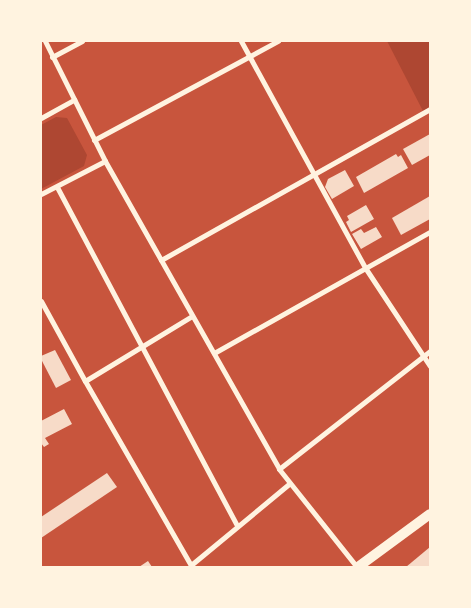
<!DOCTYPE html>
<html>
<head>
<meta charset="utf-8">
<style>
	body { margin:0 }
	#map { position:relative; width:471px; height:608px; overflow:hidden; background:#c8553d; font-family:Manrope,sans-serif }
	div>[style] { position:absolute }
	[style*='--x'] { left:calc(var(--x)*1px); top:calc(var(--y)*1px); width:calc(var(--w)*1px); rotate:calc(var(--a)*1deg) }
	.green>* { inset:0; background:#ae4732 }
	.building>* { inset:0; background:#f7dbc8 }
	.minor>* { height:5px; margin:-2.5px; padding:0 2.5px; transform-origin:2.5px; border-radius:2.5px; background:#fff3e0 }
	.primary>* { height:10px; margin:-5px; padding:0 5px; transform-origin:5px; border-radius:5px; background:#fff3e0 }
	span { translate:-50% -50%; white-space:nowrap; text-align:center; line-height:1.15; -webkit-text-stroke:4.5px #fff3e0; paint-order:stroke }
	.frame { position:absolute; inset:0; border:42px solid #fff3e0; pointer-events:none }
</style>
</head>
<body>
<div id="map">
	<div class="green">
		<div style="clip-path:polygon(387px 41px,430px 41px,430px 107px,423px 111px)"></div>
		<div style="clip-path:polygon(56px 117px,67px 118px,87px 155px,84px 166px,41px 189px,41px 125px)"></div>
	</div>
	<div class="building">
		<div style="clip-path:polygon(430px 134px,430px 155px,412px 165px,403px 149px)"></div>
		<div style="clip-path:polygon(396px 154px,398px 157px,401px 155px,408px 168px,364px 193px,356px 177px)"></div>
		<div style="clip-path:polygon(345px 170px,354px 186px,332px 199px,325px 187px,328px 179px)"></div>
		<div style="clip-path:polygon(430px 196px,430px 219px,401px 235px,392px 218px)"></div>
		<div style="clip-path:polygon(366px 205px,374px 219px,351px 232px,346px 222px,349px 220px,347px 216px)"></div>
		<div style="clip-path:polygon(376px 227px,382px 237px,361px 249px,352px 234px,361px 229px,364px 233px)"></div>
		<div style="clip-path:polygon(55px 350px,71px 380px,56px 388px,41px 359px,41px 356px)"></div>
		<div style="clip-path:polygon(64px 409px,72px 424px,45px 438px,49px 444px,44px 447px,41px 443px,41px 421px)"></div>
		<div style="clip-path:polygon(107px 473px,117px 487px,41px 538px,41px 517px)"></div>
		<div style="clip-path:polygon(430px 547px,430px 567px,406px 567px)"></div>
		<div style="clip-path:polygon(148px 561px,152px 567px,139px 567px)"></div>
	</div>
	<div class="minor">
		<div style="--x:45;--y:41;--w:134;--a:63.4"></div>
		<div style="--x:105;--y:161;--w:354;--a:60.5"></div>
		<div style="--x:279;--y:469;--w:125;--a:51.5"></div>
		<div style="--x:241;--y:41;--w:260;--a:61.3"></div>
		<div style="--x:366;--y:269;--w:116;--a:56.6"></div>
		<div style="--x:52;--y:57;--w:34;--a:-28"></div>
		<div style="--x:41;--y:118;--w:38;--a:-29"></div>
		<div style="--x:94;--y:140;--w:209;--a:-28.3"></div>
		<div style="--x:57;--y:187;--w:383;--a:62"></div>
		<div style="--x:41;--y:194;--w:72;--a:-27.3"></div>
		<div style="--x:161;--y:260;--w:308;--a:-29.3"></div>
		<div style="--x:41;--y:301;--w:91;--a:61.2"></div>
		<div style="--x:85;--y:381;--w:215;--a:60.1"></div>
		<div style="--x:214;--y:353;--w:248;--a:-29.3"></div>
		<div style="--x:85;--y:381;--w:125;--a:-31.3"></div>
		<div style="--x:279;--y:469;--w:192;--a:-38"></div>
		<div style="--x:191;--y:565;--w:127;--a:-39.6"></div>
	</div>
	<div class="primary">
		<div style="--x:358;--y:567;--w:89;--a:-36.4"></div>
	</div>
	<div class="frame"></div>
</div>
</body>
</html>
